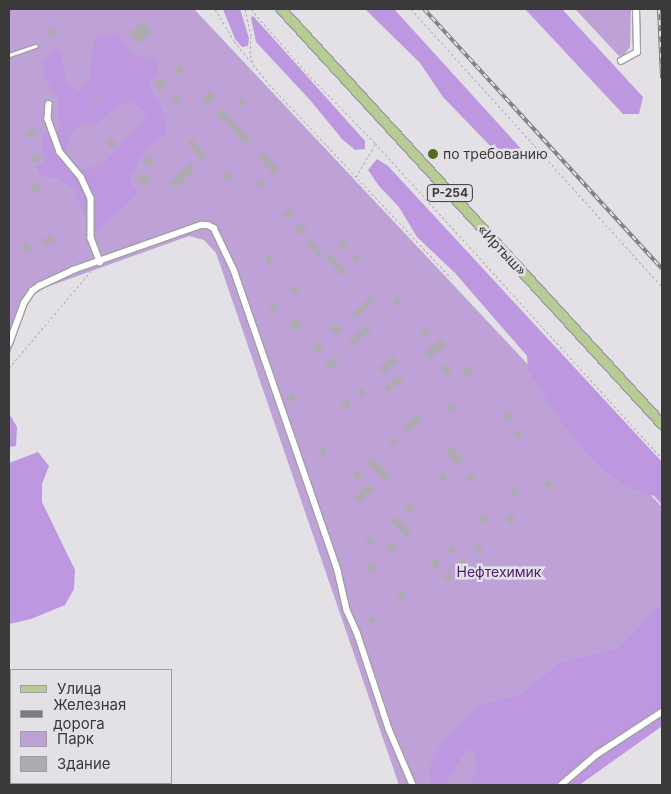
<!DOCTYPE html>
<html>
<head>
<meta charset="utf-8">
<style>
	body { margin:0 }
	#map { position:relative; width:671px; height:794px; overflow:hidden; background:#e3e1e6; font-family:Inter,sans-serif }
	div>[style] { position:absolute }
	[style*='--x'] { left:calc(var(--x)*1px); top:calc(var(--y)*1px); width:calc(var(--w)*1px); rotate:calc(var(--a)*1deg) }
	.green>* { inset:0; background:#bea2d7 }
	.forest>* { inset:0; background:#be97e1 }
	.building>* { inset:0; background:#aeabb0 }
	.path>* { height:1px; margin-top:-0.5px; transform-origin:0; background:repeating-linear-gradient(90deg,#aeadb0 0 2.5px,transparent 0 5px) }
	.roads { filter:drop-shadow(1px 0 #a09ea2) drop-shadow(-1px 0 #a09ea2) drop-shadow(0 1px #a09ea2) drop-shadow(0 -1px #a09ea2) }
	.lane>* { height:3px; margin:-1.5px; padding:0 1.5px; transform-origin:1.5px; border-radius:1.5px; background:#fff }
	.street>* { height:5.5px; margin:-2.75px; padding:0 2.75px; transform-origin:2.75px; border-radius:2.75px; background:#fff }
	.primary>* { height:9px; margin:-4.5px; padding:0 4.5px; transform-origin:4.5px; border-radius:4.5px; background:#b7cb95 }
	.rail>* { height:4px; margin-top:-2px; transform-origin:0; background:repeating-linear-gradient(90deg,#e3e1e6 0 5.5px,#7b7a7d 0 11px); box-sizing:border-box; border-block:1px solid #7b7a7d }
	.dots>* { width:14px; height:14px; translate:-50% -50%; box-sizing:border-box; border:2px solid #e3e1e6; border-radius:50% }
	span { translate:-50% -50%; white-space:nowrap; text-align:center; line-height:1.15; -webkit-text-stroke:5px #e3e1e6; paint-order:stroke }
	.shield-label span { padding:1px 4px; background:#e3e1e6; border:1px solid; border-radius:4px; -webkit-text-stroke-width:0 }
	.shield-label { font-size:12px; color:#3a3a3b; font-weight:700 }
	.poi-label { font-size:14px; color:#3a3a3b }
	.left { translate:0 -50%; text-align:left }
	.street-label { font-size:14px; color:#3a3a3b }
	.park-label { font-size:14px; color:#4e1970 }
	.frame { position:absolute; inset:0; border:10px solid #3a3a3b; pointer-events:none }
	.legend { position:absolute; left:10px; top:669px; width:162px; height:115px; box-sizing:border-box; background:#e3e1e6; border:1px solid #9f9ea2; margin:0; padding:6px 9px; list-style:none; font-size:15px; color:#3a3a3b }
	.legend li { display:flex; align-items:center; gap:10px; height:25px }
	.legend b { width:25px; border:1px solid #9f9ea2 }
</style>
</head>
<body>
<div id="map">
	<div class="green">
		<div style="clip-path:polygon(9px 9px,194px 9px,662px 507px,662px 726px,579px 785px,399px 785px,216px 253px,204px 240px,189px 236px,44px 288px,35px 294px,28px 303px,9px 356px)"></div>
		<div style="clip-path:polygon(575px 9px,631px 9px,630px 47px,624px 55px,619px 56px)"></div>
	</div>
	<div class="forest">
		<div style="clip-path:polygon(223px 9px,240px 9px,249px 38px,248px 46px,242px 47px,235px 39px)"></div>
		<div style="clip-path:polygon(365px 9px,394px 9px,524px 152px,506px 156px,495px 151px,443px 97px,420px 63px)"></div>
		<div style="clip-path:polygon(525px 9px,562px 9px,643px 97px,639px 114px,623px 114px)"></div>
		<div style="clip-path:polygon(253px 16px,365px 141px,365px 149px,355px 150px,342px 139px,310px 100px,256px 42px,251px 18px)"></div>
		<div style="clip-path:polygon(evenodd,118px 34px,132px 55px,154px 58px,158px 71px,149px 85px,162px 109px,168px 125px,164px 135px,146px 148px,129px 179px,138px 193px,93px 234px,88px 215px,83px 214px,74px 189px,57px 178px,43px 176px,38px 172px,37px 166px,45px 161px,41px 136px,61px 128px,57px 111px,58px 99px,44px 77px,43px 62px,56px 48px,62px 56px,66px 83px,79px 91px,90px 78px,92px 50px,97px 37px,118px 34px,132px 102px,146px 113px,142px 123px,101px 165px,83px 169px,65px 157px,64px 150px,68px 145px,70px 134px,84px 123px,97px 123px,119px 105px,132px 102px)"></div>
		<div style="clip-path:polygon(377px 159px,388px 166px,662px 462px,662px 505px,654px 496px,627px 487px,595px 463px,561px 422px,528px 370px,527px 356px,455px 273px,417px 237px,399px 207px,379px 186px,368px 170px)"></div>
		<div style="clip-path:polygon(9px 413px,17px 427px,16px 446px,9px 447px)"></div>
		<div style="clip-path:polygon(38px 452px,49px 466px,42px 484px,42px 502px,75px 570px,74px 589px,65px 605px,31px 619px,9px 624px,9px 463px)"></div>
		<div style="clip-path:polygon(662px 603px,662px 726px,579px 785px,469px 785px,476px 774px,475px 752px,467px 749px,445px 785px,432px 785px,429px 768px,443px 741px,478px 705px,522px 694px,559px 663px,618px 648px)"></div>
	</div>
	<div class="building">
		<div style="clip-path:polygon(144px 22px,152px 32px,137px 44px,129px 33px)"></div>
		<div style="clip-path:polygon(55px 29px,56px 36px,49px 37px,48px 30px)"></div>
		<div style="clip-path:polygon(181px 64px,185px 68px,179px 75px,174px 70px)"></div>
		<div style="clip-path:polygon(161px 78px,167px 85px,160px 91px,154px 84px)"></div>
		<div style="clip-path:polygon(210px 91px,216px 97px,208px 105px,202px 98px)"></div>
		<div style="clip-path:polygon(178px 93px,181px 101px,175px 104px,172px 96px)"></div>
		<div style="clip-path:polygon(241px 97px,246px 102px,242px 106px,237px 101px)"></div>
		<div style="clip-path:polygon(222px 109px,251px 140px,245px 145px,224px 119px,222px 121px,216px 114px)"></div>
		<div style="clip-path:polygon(36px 129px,37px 135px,28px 137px,26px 131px)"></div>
		<div style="clip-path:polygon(112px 138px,117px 144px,111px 149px,106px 143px)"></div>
		<div style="clip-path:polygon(192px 139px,207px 155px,202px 160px,187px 143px)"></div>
		<div style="clip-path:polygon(264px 152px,279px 170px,274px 175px,258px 157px)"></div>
		<div style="clip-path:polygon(40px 154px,41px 161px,33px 163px,32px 155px)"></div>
		<div style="clip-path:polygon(149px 155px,155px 162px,149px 167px,143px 160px)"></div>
		<div style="clip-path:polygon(190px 163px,195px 169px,176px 188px,170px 182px)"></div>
		<div style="clip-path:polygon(229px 171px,232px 176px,226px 181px,222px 176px)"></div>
		<div style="clip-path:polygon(144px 173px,151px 181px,145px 186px,137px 180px)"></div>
		<div style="clip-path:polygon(261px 179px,266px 184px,261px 189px,256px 183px)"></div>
		<div style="clip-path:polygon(38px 184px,40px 192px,32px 193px,31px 185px)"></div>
		<div style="clip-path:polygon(290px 208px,295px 213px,288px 219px,283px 214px)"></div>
		<div style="clip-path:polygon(301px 222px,307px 229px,300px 235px,295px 229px)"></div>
		<div style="clip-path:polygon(52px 234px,54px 242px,44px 245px,42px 240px)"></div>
		<div style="clip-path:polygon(311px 239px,323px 255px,320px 258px,306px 243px)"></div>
		<div style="clip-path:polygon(343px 240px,348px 245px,343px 250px,338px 244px)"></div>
		<div style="clip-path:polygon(28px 243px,31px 250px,23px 252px,21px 246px)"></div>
		<div style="clip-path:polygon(329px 253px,347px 271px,342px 276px,325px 257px)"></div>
		<div style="clip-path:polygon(356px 253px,361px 259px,357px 263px,352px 257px)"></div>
		<div style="clip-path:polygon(269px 254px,274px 260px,269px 265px,264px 258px)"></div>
		<div style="clip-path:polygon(296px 284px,300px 290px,295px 295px,290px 289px)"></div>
		<div style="clip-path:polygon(397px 296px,402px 302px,397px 307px,392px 301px)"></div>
		<div style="clip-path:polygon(370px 297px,374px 301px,357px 318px,353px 313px)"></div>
		<div style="clip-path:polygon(273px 303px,279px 307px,273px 313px,268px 307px)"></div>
		<div style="clip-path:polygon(296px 318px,303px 326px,296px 332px,289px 325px)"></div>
		<div style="clip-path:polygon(336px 324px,342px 330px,336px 335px,330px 329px)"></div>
		<div style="clip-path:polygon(366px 325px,371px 331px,352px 346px,348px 341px)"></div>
		<div style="clip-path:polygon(425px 327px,430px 332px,425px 337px,420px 332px)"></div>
		<div style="clip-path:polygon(441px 339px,447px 345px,429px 359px,424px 353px)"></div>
		<div style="clip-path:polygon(318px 341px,324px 347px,318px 353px,312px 346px)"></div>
		<div style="clip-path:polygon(393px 356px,398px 361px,384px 374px,379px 368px)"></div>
		<div style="clip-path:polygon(336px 357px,339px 361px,330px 370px,324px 364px,331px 358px,333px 360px)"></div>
		<div style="clip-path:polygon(446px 364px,452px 371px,447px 375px,441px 369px)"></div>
		<div style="clip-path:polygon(467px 366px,473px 373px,467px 378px,461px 372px)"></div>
		<div style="clip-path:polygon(398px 375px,404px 382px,400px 385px,398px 383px,388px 392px,384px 388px)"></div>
		<div style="clip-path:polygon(361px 387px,366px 393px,361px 397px,356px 391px)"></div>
		<div style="clip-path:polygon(292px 392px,296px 397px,290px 403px,286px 398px)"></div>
		<div style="clip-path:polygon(347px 399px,352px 404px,345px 410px,341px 405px)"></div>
		<div style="clip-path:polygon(453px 403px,457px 407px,452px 413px,447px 408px)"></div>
		<div style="clip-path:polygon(510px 411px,514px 415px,507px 422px,503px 417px)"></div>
		<div style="clip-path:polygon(417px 414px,422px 420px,408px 432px,404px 427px)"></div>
		<div style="clip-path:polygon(518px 430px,523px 435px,518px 439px,513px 434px)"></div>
		<div style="clip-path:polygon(394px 437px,399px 442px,393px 447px,389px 442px)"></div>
		<div style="clip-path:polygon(322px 446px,327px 452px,323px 456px,318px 451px)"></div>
		<div style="clip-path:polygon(451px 446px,464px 461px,458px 466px,446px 451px)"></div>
		<div style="clip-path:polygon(372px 458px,391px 475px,385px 480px,366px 464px)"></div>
		<div style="clip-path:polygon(358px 470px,363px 475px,357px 480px,352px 474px)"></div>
		<div style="clip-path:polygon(443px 472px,448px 477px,442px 482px,438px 477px)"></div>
		<div style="clip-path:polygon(472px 472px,475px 476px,469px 482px,465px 478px)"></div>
		<div style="clip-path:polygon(549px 480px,554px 485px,549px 490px,544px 484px)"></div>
		<div style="clip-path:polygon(369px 484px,374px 490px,359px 502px,355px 497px)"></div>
		<div style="clip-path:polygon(515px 487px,519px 492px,514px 497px,509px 492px)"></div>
		<div style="clip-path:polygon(410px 502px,415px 507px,410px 512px,404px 506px)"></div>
		<div style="clip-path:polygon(484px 513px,489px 519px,483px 524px,479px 518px)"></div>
		<div style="clip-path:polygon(512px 514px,516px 519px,510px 524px,506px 519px)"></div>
		<div style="clip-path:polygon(395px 516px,412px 533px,407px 538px,390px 521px)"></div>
		<div style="clip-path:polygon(369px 536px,375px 542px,370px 546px,365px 540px)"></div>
		<div style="clip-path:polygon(392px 542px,397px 548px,391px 553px,386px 547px)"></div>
		<div style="clip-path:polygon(479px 544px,484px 550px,480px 554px,474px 548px)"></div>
		<div style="clip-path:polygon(451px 545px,456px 550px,451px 554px,446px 549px)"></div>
		<div style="clip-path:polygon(435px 558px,441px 564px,435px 569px,430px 563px)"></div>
		<div style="clip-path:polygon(463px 558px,470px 565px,465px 569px,459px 562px)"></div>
		<div style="clip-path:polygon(372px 561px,377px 567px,371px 572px,366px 567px)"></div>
		<div style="clip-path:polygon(448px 572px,454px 577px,448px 582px,443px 576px)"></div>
		<div style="clip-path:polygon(402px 590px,406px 595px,401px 601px,396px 596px)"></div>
		<div style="clip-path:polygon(372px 616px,377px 621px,373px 626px,367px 620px)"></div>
	</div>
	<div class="path">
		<div style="--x:215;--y:9;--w:37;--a:59"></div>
		<div style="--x:234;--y:41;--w:55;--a:50.9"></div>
		<div style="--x:269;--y:84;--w:266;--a:46.8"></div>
		<div style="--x:245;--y:9;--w:28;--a:77"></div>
		<div style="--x:251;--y:36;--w:19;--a:93"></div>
		<div style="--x:250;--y:55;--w:8;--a:67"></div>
		<div style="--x:251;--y:9;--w:85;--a:48.8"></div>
		<div style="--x:307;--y:73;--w:98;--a:45.8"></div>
		<div style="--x:375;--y:143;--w:426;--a:47.7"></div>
		<div style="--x:411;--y:9;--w:375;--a:47.9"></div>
		<div style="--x:242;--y:109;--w:35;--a:-43"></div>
		<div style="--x:60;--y:134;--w:23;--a:-31"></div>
		<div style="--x:80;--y:122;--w:21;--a:-51"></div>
		<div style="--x:93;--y:106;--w:9;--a:-58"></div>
		<div style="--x:98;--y:98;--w:55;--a:-74.2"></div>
		<div style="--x:356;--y:177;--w:38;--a:-60"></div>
		<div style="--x:9;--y:368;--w:127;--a:-49.8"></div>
	</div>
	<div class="roads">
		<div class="lane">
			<div style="--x:9;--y:55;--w:28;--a:-19"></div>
		</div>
		<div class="street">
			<div style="--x:621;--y:61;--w:18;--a:-29"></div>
			<div style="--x:637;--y:52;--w:43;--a:-91.3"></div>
			<div style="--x:49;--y:104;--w:15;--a:94"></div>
			<div style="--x:48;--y:119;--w:35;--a:70"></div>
			<div style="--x:60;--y:152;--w:33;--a:50"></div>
			<div style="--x:81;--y:177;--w:23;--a:65"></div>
			<div style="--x:91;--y:198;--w:40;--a:90"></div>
			<div style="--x:91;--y:238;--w:26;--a:69"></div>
			<div style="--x:9;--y:344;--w:44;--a:-69.9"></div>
			<div style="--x:24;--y:303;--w:14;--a:-56"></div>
			<div style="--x:32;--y:291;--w:9;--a:-36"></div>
			<div style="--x:39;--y:286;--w:38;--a:-25"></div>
			<div style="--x:73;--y:270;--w:136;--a:-19.4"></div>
			<div style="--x:201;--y:225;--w:7;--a:0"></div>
			<div style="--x:208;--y:225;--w:7;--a:27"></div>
			<div style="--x:214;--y:228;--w:47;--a:64.5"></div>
			<div style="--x:234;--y:270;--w:318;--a:70.9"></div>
			<div style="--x:338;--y:571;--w:40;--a:77"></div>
			<div style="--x:347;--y:610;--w:24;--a:66"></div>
			<div style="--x:357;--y:632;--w:102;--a:71.7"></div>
			<div style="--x:389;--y:729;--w:61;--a:66.8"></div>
			<div style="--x:561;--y:785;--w:46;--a:-40.6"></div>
			<div style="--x:596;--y:755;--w:79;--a:-33.1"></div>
		</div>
		<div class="primary">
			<div style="--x:281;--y:9;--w:563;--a:47.45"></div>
		</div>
	</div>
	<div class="rail">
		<div style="--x:424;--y:9;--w:352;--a:47.5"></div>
		<div style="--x:659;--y:9;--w:69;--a:87.5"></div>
	</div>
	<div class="dots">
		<div style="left:433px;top:154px;background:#536d20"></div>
	</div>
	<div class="shield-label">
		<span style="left:450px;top:193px">Р-254</span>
	</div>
	<div class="poi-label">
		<span class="left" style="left:443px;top:154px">по требованию</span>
	</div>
	<div class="street-label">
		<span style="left:502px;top:250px;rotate:47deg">«Иртыш»</span>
	</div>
	<div class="park-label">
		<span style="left:499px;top:572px">Нефтехимик</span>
	</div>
	<div class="frame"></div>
	<ul class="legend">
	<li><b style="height:6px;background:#b7cb95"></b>Улица</li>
	<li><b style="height:6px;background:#7b7a7d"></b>Железная дорога</li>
	<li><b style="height:14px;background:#bea2d7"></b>Парк</li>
	<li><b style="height:14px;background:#aeabb0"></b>Здание</li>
	</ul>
</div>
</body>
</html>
